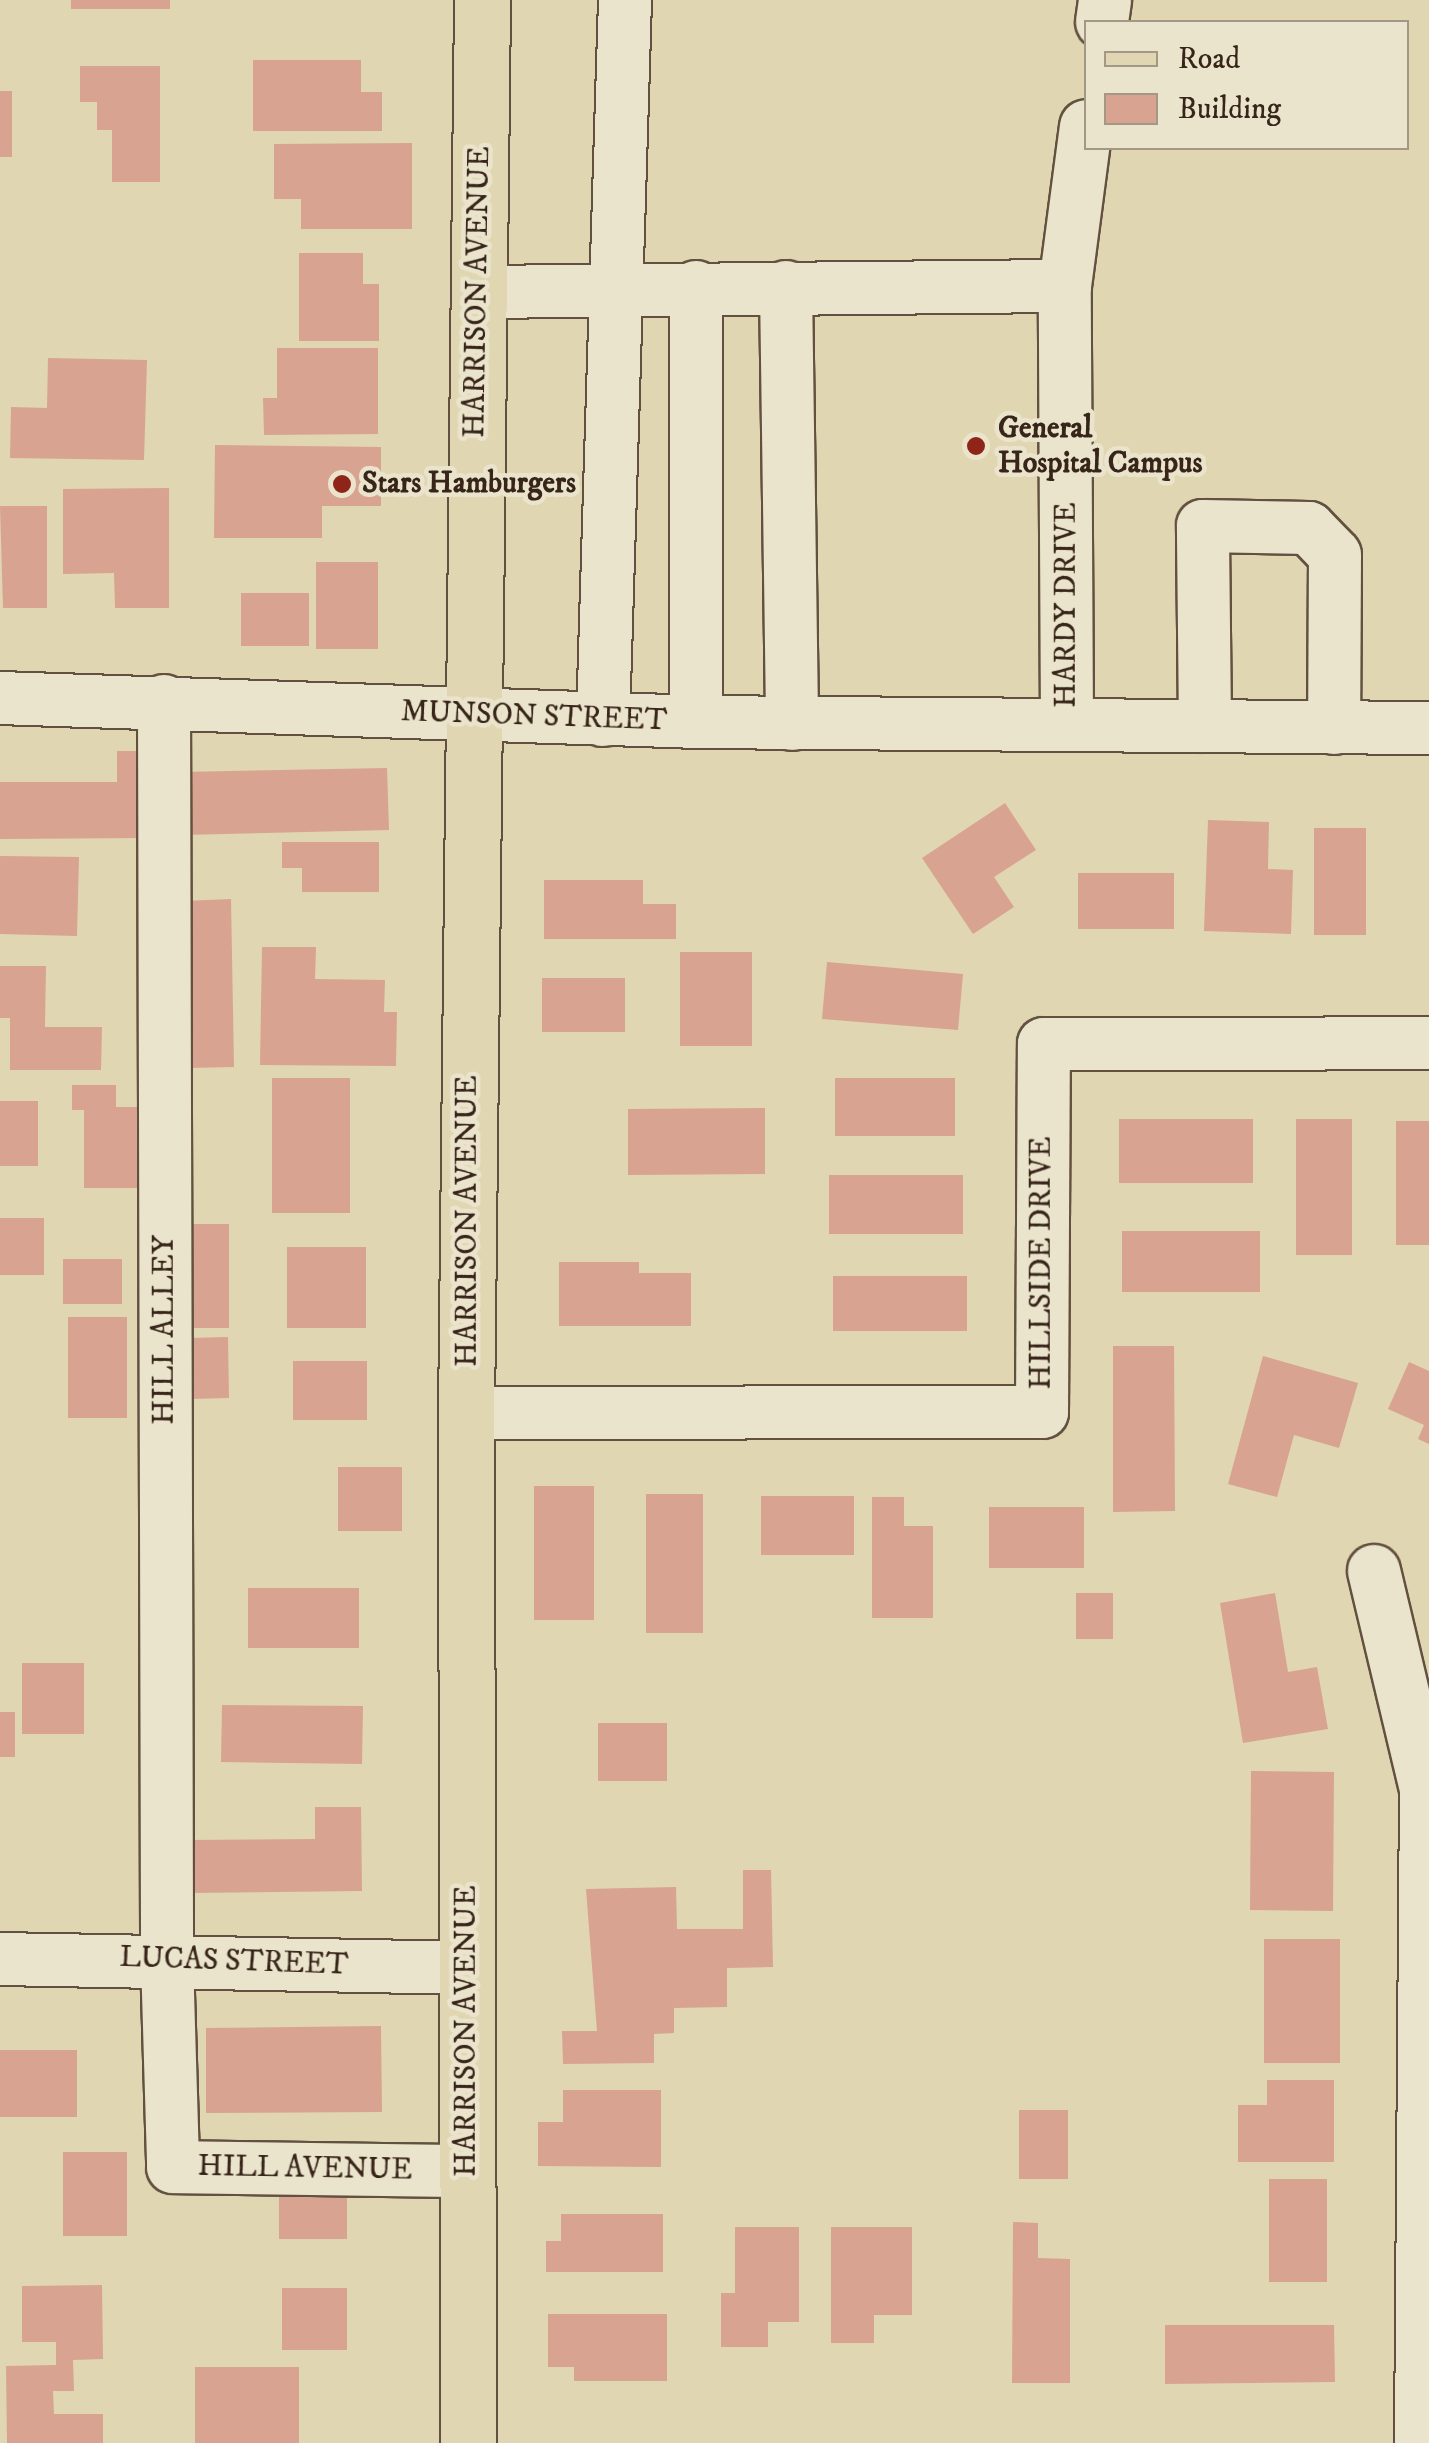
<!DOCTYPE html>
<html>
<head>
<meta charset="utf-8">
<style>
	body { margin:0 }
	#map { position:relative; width:1429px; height:2443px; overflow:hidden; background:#e0d6b1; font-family:"IM FELL DW Pica",serif }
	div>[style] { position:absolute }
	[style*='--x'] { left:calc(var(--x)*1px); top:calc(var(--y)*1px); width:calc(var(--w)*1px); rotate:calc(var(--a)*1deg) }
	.building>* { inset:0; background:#d8a390 }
	.roads { filter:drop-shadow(2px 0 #625140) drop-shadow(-2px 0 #625140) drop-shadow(0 2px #625140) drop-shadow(0 -2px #625140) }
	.minor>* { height:52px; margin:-26px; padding:0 26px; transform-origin:26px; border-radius:26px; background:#ebe4cc }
	.major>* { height:55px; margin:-27.5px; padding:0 27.5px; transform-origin:27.5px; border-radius:27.5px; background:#e0d6b1 }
	.dots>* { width:28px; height:28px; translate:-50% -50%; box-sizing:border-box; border:5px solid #ebe4cc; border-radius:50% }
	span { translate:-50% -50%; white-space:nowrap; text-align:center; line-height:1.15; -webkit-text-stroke:9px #ebe4cc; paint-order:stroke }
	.street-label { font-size:30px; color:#38251a }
	.poi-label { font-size:30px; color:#38251a; font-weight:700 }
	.left { translate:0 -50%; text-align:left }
	.legend { position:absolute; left:1084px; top:20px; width:325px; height:130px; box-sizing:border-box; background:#ebe4cc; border:2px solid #a39885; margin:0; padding:12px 18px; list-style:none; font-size:30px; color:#38251a }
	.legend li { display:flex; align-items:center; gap:20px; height:50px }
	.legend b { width:50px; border:2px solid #a39885 }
</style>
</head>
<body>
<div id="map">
	<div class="building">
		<div style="clip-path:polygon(71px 0,170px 0,170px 9px,71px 9px)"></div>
		<div style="clip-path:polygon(253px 60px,361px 60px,361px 92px,382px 92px,382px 131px,253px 131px)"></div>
		<div style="clip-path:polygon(80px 66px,160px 66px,160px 182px,112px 182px,112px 130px,97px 130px,97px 102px,80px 102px)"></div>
		<div style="clip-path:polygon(0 91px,12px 91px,12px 157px,0 157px)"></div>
		<div style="clip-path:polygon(412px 143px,412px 229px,301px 229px,301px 199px,274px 199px,274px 144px)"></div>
		<div style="clip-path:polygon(299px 253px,363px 253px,363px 284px,379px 284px,379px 341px,299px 341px)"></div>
		<div style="clip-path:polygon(277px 348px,378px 348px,378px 434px,264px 435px,263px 398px,277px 398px)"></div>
		<div style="clip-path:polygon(48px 358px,147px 360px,144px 460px,10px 458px,11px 407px,47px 408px)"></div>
		<div style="clip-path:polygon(215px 445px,381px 447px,381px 506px,322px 506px,322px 538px,214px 538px)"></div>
		<div style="clip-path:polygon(169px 488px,169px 608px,115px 608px,114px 573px,63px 574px,63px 489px)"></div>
		<div style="clip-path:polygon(0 506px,47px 506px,47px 608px,3px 608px)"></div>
		<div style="clip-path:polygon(316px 562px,378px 562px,378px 649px,316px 649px)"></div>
		<div style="clip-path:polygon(241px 593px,309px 593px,309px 646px,241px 646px)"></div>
		<div style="clip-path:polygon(117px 751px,143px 751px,143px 838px,0 839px,0 782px,117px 782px)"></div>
		<div style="clip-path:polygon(387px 768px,389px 830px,182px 835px,181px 772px)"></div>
		<div style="clip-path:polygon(1005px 803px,1036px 850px,994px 877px,1014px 907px,973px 934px,922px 858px)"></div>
		<div style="clip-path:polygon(1208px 820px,1269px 822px,1268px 869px,1293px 870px,1291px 934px,1204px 931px)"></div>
		<div style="clip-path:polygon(1314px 828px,1366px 828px,1366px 935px,1314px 935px)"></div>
		<div style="clip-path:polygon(282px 842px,379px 842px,379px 892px,302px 892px,302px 868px,282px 868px)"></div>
		<div style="clip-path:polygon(0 856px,79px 857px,77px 936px,0 934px)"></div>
		<div style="clip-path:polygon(1078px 873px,1174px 873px,1174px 929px,1078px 929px)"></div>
		<div style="clip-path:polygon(544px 880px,643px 880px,643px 904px,676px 904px,676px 939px,544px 939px)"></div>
		<div style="clip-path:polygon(231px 899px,234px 1067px,188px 1068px,184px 901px)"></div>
		<div style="clip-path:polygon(262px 947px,316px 947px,315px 979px,385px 980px,384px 1012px,397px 1012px,396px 1066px,260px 1065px)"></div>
		<div style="clip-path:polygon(680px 952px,752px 952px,752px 1046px,680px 1046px)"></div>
		<div style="clip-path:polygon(827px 962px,963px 974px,958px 1030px,822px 1019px)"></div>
		<div style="clip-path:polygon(0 966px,46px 966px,45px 1027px,102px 1027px,101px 1070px,10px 1070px,10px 1018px,0 1018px)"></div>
		<div style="clip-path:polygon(542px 978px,625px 978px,625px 1032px,542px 1032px)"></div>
		<div style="clip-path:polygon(272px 1078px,350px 1078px,350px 1213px,272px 1213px)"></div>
		<div style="clip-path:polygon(835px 1078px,955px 1078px,955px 1136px,835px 1136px)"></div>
		<div style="clip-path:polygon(72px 1085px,116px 1085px,116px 1107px,140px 1107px,140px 1188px,84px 1188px,84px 1110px,72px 1110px)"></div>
		<div style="clip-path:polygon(0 1101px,38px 1101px,38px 1166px,0 1166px)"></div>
		<div style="clip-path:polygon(765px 1108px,765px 1174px,628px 1175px,628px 1109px)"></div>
		<div style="clip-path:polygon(1119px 1119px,1253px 1119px,1253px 1183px,1119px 1183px)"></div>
		<div style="clip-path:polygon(1296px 1119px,1352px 1119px,1352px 1255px,1296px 1255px)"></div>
		<div style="clip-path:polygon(1396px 1121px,1429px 1121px,1429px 1245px,1396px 1245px)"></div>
		<div style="clip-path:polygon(829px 1175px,963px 1175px,963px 1234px,829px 1234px)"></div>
		<div style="clip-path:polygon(0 1218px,44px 1218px,44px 1275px,0 1275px)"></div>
		<div style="clip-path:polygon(184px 1224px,229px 1224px,229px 1328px,184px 1328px)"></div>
		<div style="clip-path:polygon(1122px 1231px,1260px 1231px,1260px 1292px,1122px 1292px)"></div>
		<div style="clip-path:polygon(287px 1247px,366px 1247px,366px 1328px,287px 1328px)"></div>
		<div style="clip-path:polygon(63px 1259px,122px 1259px,122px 1304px,63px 1304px)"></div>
		<div style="clip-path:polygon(559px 1262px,639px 1262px,639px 1273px,691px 1273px,691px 1326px,559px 1326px)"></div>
		<div style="clip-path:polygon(833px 1276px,967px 1276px,967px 1331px,833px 1331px)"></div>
		<div style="clip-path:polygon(68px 1317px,127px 1317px,127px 1418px,68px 1418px)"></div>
		<div style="clip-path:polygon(228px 1337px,229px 1398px,190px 1399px,189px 1338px)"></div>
		<div style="clip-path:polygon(1113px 1346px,1174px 1346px,1175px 1511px,1113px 1512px)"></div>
		<div style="clip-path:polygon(1263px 1356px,1358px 1383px,1339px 1448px,1294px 1435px,1277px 1497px,1228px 1484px)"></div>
		<div style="clip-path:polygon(293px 1361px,367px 1361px,367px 1420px,293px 1420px)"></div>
		<div style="clip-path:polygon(1409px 1362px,1429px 1371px,1429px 1444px,1418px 1439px,1424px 1425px,1388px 1409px)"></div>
		<div style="clip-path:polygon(338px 1467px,402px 1467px,402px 1531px,338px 1531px)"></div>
		<div style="clip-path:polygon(534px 1486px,594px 1486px,594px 1620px,534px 1620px)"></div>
		<div style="clip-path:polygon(646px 1494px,703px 1494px,703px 1633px,646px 1633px)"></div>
		<div style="clip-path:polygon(761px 1496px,854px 1496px,854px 1555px,761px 1555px)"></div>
		<div style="clip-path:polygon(872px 1497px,904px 1497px,904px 1526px,933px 1526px,933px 1618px,872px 1618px)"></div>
		<div style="clip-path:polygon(989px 1507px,1084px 1507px,1084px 1568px,989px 1568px)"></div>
		<div style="clip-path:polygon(248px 1588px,359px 1588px,359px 1648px,248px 1648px)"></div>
		<div style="clip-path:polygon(1076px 1593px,1113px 1593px,1113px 1639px,1076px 1639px)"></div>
		<div style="clip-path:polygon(1275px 1593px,1288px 1672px,1317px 1667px,1328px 1729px,1243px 1743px,1220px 1603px)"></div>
		<div style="clip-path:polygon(22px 1663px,84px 1663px,84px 1734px,22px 1734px)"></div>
		<div style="clip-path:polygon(222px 1705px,363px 1706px,362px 1764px,221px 1762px)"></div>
		<div style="clip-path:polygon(0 1712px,15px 1712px,15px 1757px,0 1757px)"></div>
		<div style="clip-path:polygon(598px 1723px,667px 1723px,667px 1781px,598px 1781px)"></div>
		<div style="clip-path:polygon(1251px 1771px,1334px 1772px,1333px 1911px,1250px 1910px)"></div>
		<div style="clip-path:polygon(315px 1807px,361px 1807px,362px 1891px,187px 1893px,186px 1840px,315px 1839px)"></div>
		<div style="clip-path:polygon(743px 1870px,771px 1870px,773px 1967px,727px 1968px,727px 2007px,674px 2008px,674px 2033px,654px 2034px,654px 2063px,563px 2064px,562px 2031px,597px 2031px,586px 1889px,676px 1887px,677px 1929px,743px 1929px)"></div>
		<div style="clip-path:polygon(1264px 1939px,1340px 1939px,1340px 2063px,1264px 2063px)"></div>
		<div style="clip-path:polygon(381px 2026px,382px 2112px,206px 2113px,206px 2028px)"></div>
		<div style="clip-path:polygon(0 2050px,77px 2050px,77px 2117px,0 2117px)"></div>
		<div style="clip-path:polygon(1267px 2080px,1334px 2080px,1334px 2162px,1238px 2162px,1238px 2105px,1267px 2105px)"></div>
		<div style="clip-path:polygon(563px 2090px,661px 2090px,661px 2167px,538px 2166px,538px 2122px,563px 2122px)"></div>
		<div style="clip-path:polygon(1019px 2110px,1068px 2110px,1068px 2179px,1019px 2179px)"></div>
		<div style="clip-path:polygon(63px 2152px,127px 2152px,127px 2236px,63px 2236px)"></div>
		<div style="clip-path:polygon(279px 2179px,347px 2179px,347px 2239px,279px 2239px)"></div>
		<div style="clip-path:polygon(1269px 2179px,1327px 2179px,1327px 2282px,1269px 2282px)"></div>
		<div style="clip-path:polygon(561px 2214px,663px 2214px,663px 2272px,546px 2272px,546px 2241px,561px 2241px)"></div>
		<div style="clip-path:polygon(1013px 2222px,1038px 2223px,1038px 2258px,1070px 2259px,1070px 2383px,1012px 2383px)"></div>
		<div style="clip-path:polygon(735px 2227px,799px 2227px,799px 2322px,768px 2322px,768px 2347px,721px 2347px,721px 2293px,735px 2293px)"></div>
		<div style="clip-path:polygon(831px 2227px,912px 2227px,912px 2315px,874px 2315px,874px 2343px,831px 2343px)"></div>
		<div style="clip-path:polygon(102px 2285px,103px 2359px,73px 2360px,74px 2391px,53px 2391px,54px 2414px,103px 2414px,103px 2443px,7px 2443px,6px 2366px,56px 2365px,56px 2342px,22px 2342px,22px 2286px)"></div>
		<div style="clip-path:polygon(282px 2288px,347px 2288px,347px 2350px,282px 2350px)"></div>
		<div style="clip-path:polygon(548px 2314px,667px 2314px,667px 2381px,574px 2381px,574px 2367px,548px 2367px)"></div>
		<div style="clip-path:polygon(1165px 2325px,1334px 2325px,1335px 2382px,1165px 2384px)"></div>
		<div style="clip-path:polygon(195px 2367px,299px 2367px,299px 2443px,195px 2443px)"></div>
	</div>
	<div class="roads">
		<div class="minor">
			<div style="--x:1102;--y:22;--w:22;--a:-82"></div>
			<div style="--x:696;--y:287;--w:435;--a:90"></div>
			<div style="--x:786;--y:287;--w:437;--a:89.2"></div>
			<div style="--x:478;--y:292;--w:587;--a:-0.59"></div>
			<div style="--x:0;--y:698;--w:696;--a:1.97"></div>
			<div style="--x:696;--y:722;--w:733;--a:0.47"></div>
			<div style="--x:164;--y:701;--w:1258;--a:89.86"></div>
			<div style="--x:167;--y:1959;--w:208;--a:88.3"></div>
			<div style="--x:173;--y:2167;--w:293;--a:0.8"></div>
			<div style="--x:603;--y:720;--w:720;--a:-88.25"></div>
			<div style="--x:1067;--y:725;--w:439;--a:-90.3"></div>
			<div style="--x:1065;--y:286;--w:161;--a:-82.5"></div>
			<div style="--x:1205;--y:726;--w:200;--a:-90.6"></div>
			<div style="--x:1203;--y:526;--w:106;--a:1.1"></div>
			<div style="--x:1309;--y:528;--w:37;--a:46"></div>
			<div style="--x:1335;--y:555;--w:173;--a:90.3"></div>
			<div style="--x:466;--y:1413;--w:576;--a:-0.1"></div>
			<div style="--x:1042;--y:1412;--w:368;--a:-89.7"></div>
			<div style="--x:1044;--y:1044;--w:385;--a:-0.1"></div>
			<div style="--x:1374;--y:1571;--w:224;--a:76.6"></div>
			<div style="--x:1426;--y:1789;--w:654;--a:90.44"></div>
			<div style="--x:0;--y:1959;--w:469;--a:1.1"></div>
		</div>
		<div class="major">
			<div style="--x:468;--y:2443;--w:1030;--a:-90.11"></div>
			<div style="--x:466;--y:1413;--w:1413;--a:-89.35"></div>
		</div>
	</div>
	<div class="dots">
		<div style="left:976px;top:446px;background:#8f2418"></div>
		<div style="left:342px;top:484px;background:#8f2418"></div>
	</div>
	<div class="street-label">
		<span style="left:478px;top:292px;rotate:-89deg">HARRISON AVENUE</span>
		<span style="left:1067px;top:605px;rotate:-90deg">HARDY DRIVE</span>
		<span style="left:534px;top:717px;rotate:2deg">MUNSON STREET</span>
		<span style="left:468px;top:1221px;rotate:-90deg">HARRISON AVENUE</span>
		<span style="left:1042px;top:1263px;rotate:-90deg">HILLSIDE DRIVE</span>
		<span style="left:165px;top:1330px;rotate:-90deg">HILL ALLEY</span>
		<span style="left:234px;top:1962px;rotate:2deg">LUCAS STREET</span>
		<span style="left:467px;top:2031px;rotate:-90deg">HARRISON AVENUE</span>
		<span style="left:305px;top:2169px;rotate:1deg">HILL AVENUE</span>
	</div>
	<div class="poi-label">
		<span class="left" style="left:998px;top:446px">General<br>Hospital Campus</span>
		<span class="left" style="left:362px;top:484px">Stars Hamburgers</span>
	</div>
	<ul class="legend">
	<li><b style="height:12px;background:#e0d6b1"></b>Road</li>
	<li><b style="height:28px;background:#d8a390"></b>Building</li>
	</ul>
</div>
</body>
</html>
